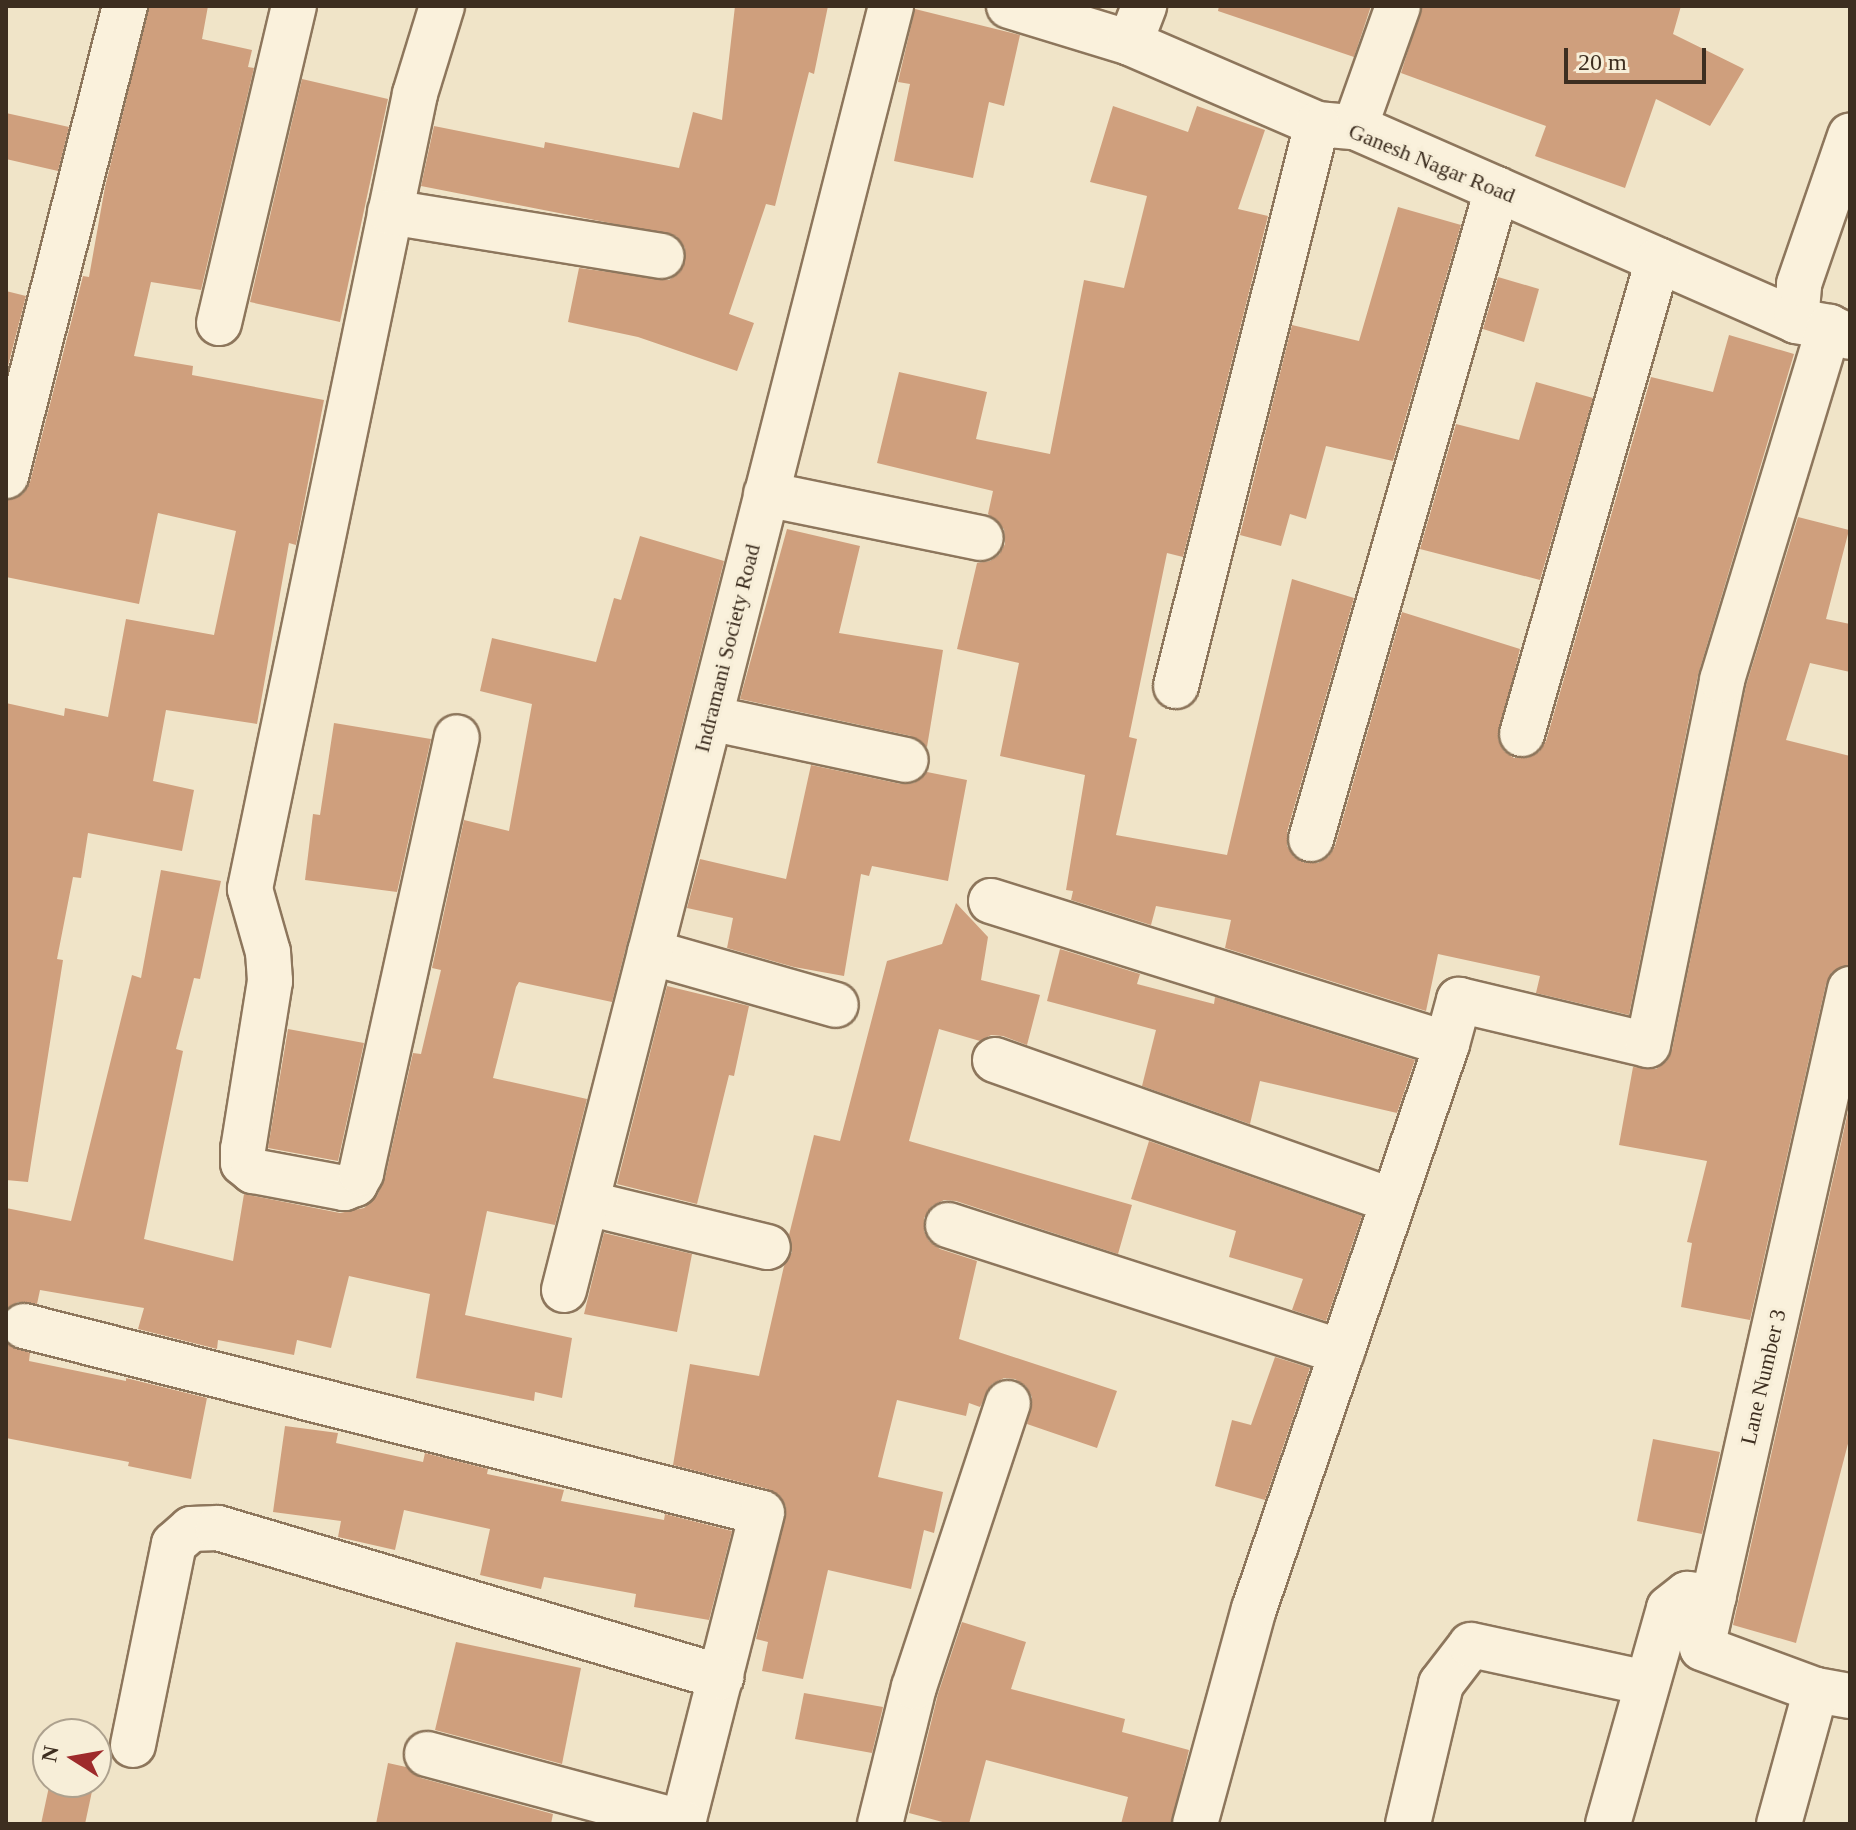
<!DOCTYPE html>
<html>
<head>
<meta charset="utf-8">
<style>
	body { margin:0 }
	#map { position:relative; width:1856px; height:1830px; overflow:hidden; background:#f0e4c8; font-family:Georgia,serif }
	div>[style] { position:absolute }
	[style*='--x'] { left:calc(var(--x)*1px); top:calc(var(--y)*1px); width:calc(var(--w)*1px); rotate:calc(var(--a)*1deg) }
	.building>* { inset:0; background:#cf9f7d }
	.roads { filter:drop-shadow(2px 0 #8d765c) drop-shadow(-2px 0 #8d765c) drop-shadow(0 2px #8d765c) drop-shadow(0 -2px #8d765c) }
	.minor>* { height:44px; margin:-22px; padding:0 22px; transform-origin:22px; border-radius:22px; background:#faf1dc }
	span { translate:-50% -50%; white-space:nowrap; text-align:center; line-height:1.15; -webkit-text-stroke:6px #f7eed8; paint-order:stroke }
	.street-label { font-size:22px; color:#3d2e20 }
	.frame { position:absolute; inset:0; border:8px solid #3d2e20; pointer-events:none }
	.north { position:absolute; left:32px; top:1718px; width:80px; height:80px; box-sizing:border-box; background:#f7eed8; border:2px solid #ada18e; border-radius:50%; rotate:281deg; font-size:22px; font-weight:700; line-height:32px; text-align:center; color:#3d2e20 }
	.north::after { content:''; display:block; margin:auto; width:28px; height:36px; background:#9e2a2b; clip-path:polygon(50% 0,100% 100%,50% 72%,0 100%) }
	.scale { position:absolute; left:1564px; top:48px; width:142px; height:36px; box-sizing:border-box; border:4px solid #3d2e20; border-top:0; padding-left:10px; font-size:24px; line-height:28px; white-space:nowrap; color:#3d2e20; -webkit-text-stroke:6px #f7eed8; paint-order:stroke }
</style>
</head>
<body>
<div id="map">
	<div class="building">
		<div style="clip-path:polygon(149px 6px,208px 6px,202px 39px,252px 50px,248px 67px,254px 68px,201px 290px,151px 282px,134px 356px,193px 366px,192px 375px,324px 400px,296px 545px,289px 543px,257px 724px,166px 710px,153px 781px,194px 790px,182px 851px,88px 833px,81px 878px,73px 877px,57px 959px,63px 960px,28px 1182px,6px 1180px,6px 703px,64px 716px,65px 708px,108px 717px,126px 619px,214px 635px,236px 531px,158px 513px,139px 604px,6px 577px,6px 500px,23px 494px,30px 482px,83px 276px,89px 277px,105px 187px)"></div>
		<div style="clip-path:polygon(735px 6px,828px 6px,814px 74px,809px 72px,775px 206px,766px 204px,729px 314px,754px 323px,737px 371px,638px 337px,568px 322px,579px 268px,669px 280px,680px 272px,685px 261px,685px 248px,676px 236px,421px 186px,434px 126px,544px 148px,545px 142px,679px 168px,693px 112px,722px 120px)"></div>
		<div style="clip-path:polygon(1219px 6px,1371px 6px,1354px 57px,1218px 11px)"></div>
		<div style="clip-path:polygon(1422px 6px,1681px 6px,1673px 34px,1744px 69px,1710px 126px,1656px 99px,1625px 188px,1535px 156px,1546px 126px,1401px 73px)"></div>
		<div style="clip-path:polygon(915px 9px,1020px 35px,1004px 106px,989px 102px,973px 178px,894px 161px,910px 84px,898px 82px)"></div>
		<div style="clip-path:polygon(302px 79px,388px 99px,340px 322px,250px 302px)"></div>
		<div style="clip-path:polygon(1113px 106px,1188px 132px,1197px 106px,1265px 130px,1238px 209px,1268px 216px,1183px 557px,1167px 553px,1129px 737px,1137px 739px,1116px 835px,1227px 855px,1292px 579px,1354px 598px,1287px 832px,1287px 846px,1294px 857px,1305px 863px,1318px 863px,1329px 856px,1335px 846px,1402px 612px,1520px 649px,1498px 739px,1504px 751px,1514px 758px,1527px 758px,1539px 752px,1546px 741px,1651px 377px,1713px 392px,1729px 335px,1794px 354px,1698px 675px,1629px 1015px,1536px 993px,1540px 976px,1438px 954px,1426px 1011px,1225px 948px,1231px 920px,1156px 906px,1151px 925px,1071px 900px,1073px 891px,1066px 890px,1085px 775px,1000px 756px,1019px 663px,957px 649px,977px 563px,990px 561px,999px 555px,1005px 544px,1004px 529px,988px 514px,993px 491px,877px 463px,899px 372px,987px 392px,976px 439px,1050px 454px,1084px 280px,1124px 288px,1147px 196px,1090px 182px)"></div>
		<div style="clip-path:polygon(6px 113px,69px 127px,58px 171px,6px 159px)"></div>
		<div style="clip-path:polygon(1398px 207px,1461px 225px,1393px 461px,1326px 446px,1306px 519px,1290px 514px,1281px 546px,1240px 535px,1292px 325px,1359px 341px)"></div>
		<div style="clip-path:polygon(1498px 277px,1539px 289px,1524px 342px,1483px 329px)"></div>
		<div style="clip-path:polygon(6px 291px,26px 296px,6px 374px)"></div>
		<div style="clip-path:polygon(1536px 382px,1593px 398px,1540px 580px,1420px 549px,1456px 424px,1519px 440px)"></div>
		<div style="clip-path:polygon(1798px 517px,1849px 530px,1826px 619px,1850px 624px,1850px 672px,1810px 663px,1786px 740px,1850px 756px,1850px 965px,1832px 972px,1826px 984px,1750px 1320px,1681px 1307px,1692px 1243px,1687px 1242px,1707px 1161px,1619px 1145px,1633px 1067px,1656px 1069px,1667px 1061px,1672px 1050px,1746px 686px)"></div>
		<div style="clip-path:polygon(787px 529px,860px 546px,839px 633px,943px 650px,927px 747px,911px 736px,740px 699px)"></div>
		<div style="clip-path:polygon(640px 536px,724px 561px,612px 1002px,519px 982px,516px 987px,493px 1078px,587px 1099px,555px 1225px,487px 1211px,465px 1315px,572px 1338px,562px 1398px,535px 1392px,534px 1401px,416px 1378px,430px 1294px,349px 1276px,331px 1348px,297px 1340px,294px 1355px,218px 1340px,217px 1349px,138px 1329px,144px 1308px,40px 1290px,37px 1304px,18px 1302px,6px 1309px,6px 1208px,71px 1221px,132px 975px,141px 978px,161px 870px,221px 881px,200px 979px,194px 978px,176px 1049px,183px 1051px,144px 1239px,233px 1261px,244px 1194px,340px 1213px,364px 1208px,377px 1196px,385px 1178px,413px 1053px,421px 1054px,441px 970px,432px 968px,464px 820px,509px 831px,532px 704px,480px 691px,492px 638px,596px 662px,614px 598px,621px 600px)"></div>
		<div style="clip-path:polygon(334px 723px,431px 739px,397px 892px,305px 880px,313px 814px,320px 815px)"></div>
		<div style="clip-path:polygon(811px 765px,901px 784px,914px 783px,927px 772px,967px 780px,948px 881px,872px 866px,869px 876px,861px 874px,844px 976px,794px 967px,727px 948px,733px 918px,687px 908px,700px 859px,786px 879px)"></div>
		<div style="clip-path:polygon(956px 903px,988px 937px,981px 980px,1040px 995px,1027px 1045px,1003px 1036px,991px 1035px,980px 1041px,939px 1029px,909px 1141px,1132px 1205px,1118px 1254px,956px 1201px,944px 1200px,932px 1206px,924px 1218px,924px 1231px,929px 1241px,940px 1249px,977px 1261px,959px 1339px,1117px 1391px,1097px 1448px,1027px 1424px,1032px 1397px,1026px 1386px,1015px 1379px,1004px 1378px,992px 1384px,980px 1407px,969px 1403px,966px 1416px,897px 1400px,878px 1477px,943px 1492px,934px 1533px,924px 1530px,911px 1589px,828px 1570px,803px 1679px,762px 1671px,768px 1642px,756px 1639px,786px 1507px,780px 1496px,768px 1489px,673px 1465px,690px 1364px,759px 1376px,784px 1266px,792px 1252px,789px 1235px,814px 1135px,840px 1141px,887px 961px,942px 944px)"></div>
		<div style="clip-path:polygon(1060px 949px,1140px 974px,1137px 984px,1214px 1004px,1215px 997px,1415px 1060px,1397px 1113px,1260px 1081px,1250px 1124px,1142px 1086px,1156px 1030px,1047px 1001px)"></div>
		<div style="clip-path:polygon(667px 986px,749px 1006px,734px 1076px,729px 1075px,697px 1204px,617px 1184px)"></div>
		<div style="clip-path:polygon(288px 1029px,364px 1043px,338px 1161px,268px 1148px)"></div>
		<div style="clip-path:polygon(1850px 1103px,1850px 1436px,1796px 1643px,1733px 1625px)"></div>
		<div style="clip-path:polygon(1149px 1141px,1362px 1216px,1326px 1321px,1292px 1310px,1303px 1279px,1229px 1257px,1236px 1231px,1131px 1199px)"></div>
		<div style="clip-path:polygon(604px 1233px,692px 1254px,677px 1332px,584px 1314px)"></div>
		<div style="clip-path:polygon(6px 1343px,30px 1353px,29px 1361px,126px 1381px,126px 1378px,207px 1398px,191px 1479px,128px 1466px,129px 1462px,6px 1438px)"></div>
		<div style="clip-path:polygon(1275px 1357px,1310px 1368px,1265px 1500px,1215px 1486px,1232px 1420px,1251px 1425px)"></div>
		<div style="clip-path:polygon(285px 1426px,338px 1433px,336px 1443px,423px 1462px,425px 1453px,488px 1469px,487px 1474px,564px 1490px,561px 1501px,664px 1520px,665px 1514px,732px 1531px,709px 1620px,634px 1607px,636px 1594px,544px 1577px,541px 1589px,480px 1575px,490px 1529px,404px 1510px,395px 1550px,338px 1537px,341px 1521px,273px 1512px)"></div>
		<div style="clip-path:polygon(1653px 1439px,1720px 1452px,1702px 1534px,1637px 1521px)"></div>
		<div style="clip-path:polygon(962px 1622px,1026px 1642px,1011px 1689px,1125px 1719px,1122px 1732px,1189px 1750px,1171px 1824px,1121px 1824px,1128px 1797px,986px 1760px,969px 1824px,950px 1824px,909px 1813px,938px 1694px)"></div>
		<div style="clip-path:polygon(456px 1642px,581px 1668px,562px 1764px,435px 1730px)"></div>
		<div style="clip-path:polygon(804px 1693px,883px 1707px,872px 1753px,795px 1739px)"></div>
		<div style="clip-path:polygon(388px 1763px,406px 1767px,421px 1778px,553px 1814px,551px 1824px,376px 1824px)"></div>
		<div style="clip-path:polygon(50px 1782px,94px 1782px,85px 1824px,41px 1824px)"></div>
	</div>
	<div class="roads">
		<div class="minor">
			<div style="--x:442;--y:6;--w:92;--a:107.1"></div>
			<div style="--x:415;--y:94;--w:812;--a:101.73"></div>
			<div style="--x:250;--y:889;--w:66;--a:74.1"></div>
			<div style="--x:268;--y:952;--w:29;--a:86"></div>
			<div style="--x:270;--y:981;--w:170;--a:99.1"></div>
			<div style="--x:243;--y:1149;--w:14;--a:90"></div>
			<div style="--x:243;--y:1163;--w:13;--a:39"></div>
			<div style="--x:253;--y:1171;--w:93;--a:10.6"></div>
			<div style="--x:344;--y:1188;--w:12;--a:-20"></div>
			<div style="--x:355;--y:1184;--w:13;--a:-61"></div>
			<div style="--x:361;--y:1173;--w:446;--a:-77.6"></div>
			<div style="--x:1009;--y:6;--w:127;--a:17"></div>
			<div style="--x:1130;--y:43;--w:204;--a:23.4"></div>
			<div style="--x:1317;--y:124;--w:38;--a:5"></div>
			<div style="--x:1355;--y:127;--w:482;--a:23.7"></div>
			<div style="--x:1796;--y:321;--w:34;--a:10"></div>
			<div style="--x:1829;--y:327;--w:23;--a:25"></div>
			<div style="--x:1130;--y:43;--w:40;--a:-69"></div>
			<div style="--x:1355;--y:127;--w:128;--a:-70.4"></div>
			<div style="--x:390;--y:212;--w:275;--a:9.2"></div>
			<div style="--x:1796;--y:321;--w:37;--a:-85"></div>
			<div style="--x:1799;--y:284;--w:157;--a:-71"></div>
			<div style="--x:219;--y:323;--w:326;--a:-76.7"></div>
			<div style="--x:6;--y:476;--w:485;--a:-75.8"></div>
			<div style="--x:766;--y:494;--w:219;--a:11.6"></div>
			<div style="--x:1176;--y:686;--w:579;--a:-75.92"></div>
			<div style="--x:710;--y:718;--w:200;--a:12.1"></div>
			<div style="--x:1522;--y:734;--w:493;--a:-74"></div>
			<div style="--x:1311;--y:839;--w:676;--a:-74.03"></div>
			<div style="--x:991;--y:901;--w:478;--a:17.4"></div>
			<div style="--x:650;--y:952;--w:193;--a:15.9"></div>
			<div style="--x:1850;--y:989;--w:675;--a:102.66"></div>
			<div style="--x:1702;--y:1648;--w:121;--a:20.2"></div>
			<div style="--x:1816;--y:1690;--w:35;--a:10"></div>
			<div style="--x:995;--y:1060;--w:422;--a:19.5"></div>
			<div style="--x:587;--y:1203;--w:186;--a:13.7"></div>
			<div style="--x:948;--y:1225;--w:414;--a:17.9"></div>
			<div style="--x:564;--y:1290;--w:1325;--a:-75.71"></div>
			<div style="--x:24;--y:1326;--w:761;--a:14.22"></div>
			<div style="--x:762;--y:1513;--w:321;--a:104.3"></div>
			<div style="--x:133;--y:1745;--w:205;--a:-78.5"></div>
			<div style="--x:174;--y:1544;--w:23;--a:-41"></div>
			<div style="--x:191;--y:1529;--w:27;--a:-2"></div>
			<div style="--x:218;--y:1528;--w:525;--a:16.5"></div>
			<div style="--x:427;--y:1754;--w:266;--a:15"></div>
			<div style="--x:880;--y:1824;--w:141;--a:-76.1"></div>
			<div style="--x:914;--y:1687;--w:299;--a:-71.7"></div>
			<div style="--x:1195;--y:1824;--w:223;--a:-74.7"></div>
			<div style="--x:1254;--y:1609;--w:597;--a:-71.14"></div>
			<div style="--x:1447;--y:1044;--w:46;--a:-74.7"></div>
			<div style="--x:1459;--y:1000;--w:194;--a:13.4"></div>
			<div style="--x:1648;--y:1045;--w:372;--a:-78.5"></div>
			<div style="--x:1722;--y:680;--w:369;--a:-73.1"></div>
			<div style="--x:1408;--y:1824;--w:144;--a:-76.7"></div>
			<div style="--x:1441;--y:1684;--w:49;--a:-52.4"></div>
			<div style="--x:1471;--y:1645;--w:180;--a:12.2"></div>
			<div style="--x:1608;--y:1824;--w:224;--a:-74.2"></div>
			<div style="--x:1669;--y:1608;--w:23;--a:-38"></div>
			<div style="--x:1687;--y:1594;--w:27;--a:6"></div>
			<div style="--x:1779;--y:1824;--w:139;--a:-74.6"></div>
		</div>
	</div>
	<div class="street-label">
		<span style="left:1432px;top:163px;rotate:22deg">Ganesh Nagar Road</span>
		<span style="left:727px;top:648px;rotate:-76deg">Indramani Society Road</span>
		<span style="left:1763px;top:1377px;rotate:-77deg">Lane Number 3</span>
	</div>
	<div class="frame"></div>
	<div class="north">N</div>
	<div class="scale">20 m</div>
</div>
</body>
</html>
